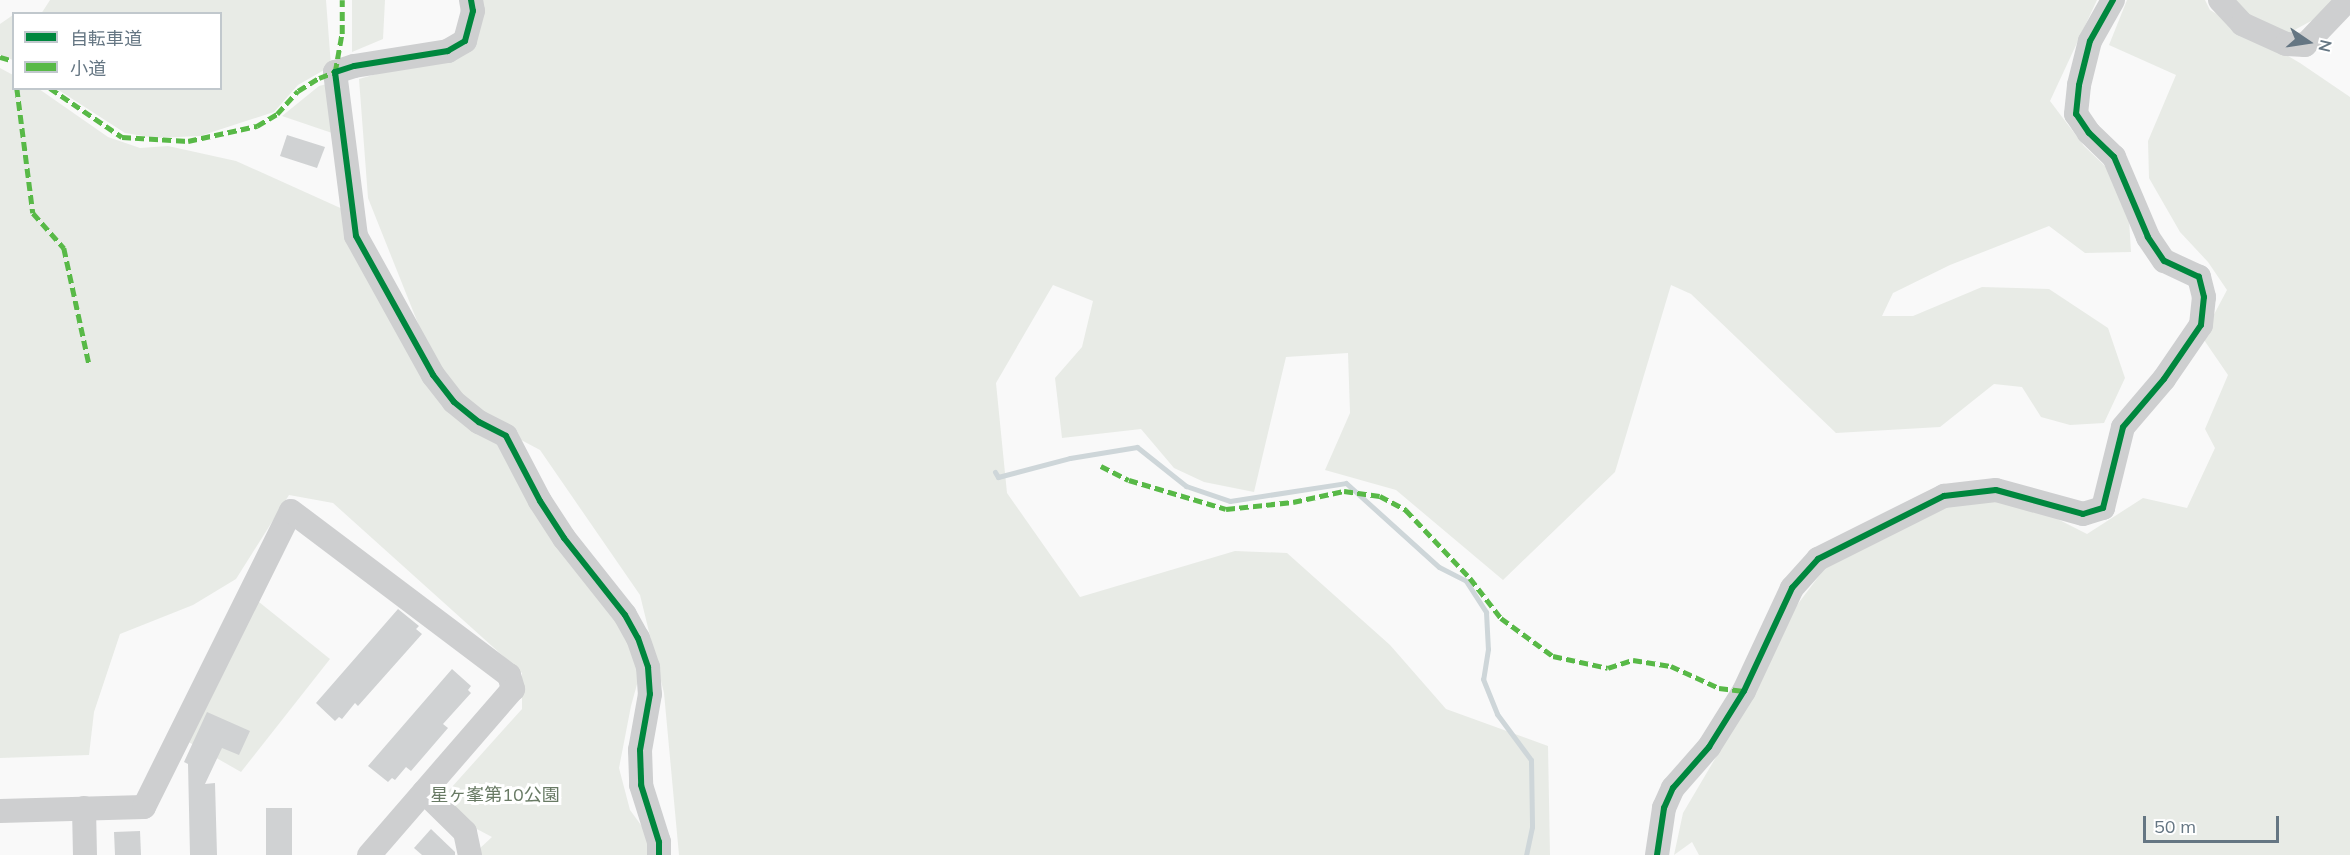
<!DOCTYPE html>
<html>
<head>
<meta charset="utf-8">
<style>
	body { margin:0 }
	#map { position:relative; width:2350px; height:855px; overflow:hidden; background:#f9f9f9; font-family:Mulish,"Noto Sans JP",sans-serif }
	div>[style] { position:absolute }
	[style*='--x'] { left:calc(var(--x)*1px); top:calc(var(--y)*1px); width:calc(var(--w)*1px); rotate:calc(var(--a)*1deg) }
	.green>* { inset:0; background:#e8ebe6 }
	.stream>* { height:5px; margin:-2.5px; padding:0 2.5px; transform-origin:2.5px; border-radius:2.5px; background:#ced6d9 }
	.building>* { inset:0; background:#d0d2d3 }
	.minor>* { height:24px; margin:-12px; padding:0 12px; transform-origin:12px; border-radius:12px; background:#cecfd0 }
	.quiet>* { height:4.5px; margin-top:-2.25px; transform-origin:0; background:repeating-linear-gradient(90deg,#58b947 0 9px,transparent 0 13.5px) }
	.cycleway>* { height:6px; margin:-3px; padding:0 3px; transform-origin:3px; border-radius:3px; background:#00873e }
	span { translate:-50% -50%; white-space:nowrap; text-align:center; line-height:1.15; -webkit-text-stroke:6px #fff; paint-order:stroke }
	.park-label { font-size:18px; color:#687a64 }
	.legend { position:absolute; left:12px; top:12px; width:210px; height:78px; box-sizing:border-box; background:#fff; border:2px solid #c1c8cd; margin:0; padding:8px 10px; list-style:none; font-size:18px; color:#657683 }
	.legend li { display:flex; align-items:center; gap:12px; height:30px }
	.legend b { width:30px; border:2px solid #c1c8cd }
	.north { position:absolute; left:2278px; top:12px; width:60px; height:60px; -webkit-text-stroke:4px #fff; paint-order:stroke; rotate:103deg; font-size:16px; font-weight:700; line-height:24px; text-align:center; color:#657683 }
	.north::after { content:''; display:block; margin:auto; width:21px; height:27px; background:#657683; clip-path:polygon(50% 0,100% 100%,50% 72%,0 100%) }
	.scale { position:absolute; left:2143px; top:816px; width:136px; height:27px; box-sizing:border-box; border:3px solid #657683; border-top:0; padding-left:8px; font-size:18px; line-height:21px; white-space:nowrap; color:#657683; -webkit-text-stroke:4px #fff; paint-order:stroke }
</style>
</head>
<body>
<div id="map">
	<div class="green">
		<div style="clip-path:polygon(50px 0,326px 0,331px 66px,298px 85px,274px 112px,200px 136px,156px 138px,125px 133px,57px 89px,220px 88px,220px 14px,41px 14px)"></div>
		<div style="clip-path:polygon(352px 0,385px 0,383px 39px,352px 52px)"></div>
		<div style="clip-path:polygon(482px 0,2097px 0,2050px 101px,2084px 146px,2127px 187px,2131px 252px,2085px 253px,2049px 226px,1950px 265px,1893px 293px,1882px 316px,1913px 316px,1982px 287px,2049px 289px,2108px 328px,2125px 378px,2104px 423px,2070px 425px,2041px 417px,2022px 387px,1994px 384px,1940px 427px,1836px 433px,1691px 294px,1671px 285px,1615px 472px,1503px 580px,1396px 490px,1325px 470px,1350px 413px,1348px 353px,1286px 357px,1254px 492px,1204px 482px,1174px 468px,1141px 429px,1062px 438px,1055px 378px,1082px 347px,1093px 301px,1053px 285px,996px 383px,1007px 493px,1080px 597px,1235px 551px,1287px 553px,1390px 645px,1446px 709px,1548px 746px,1550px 855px,679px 855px,664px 693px,640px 595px,540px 450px,467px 411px,433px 361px,368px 198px,359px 79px,390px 70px,451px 62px)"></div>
		<div style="clip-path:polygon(2127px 0,2205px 0,2210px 10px,2300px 63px,2350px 97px,2350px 855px,1699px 855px,1692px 842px,1674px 855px,1683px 813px,1735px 725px,1785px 621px,1828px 564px,1957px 501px,1994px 495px,2028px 504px,2087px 534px,2143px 498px,2187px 508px,2215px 448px,2205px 429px,2228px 375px,2202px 337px,2227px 290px,2208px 262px,2180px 232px,2149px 178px,2148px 141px,2176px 75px,2109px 45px)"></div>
		<div style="clip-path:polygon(2236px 0,2350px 0,2287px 34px,2242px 13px)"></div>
		<div style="clip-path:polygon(13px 15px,13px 60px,0 55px,0 24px)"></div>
		<div style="clip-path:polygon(0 68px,13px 75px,14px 88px,39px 89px,108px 137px,140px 148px,168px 146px,236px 161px,347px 211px,441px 403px,500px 441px,633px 645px,639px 677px,631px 706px,619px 768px,630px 810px,649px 836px,651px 855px,480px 855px,478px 850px,492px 837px,475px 828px,442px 798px,522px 709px,522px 673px,333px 503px,289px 495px,236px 579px,193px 605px,120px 634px,94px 712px,89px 755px,0 758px)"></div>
		<div style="clip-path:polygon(331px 83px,335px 134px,282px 116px,319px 86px)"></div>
		<div style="clip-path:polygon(254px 598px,330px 659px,241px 772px,185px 740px)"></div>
	</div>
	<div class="stream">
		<div style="--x:995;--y:472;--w:6;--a:59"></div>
		<div style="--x:998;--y:477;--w:74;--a:-14.8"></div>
		<div style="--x:1070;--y:458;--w:68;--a:-9.3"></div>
		<div style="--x:1137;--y:447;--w:63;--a:38.5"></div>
		<div style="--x:1186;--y:486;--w:46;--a:18.8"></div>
		<div style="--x:1230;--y:501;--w:117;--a:-8.8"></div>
		<div style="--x:1346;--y:483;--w:125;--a:42.1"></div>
		<div style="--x:1439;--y:567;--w:30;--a:27"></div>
		<div style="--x:1466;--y:581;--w:37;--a:57"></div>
		<div style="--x:1486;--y:612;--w:37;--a:87"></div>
		<div style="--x:1488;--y:649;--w:30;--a:99"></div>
		<div style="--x:1483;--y:679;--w:38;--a:68"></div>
		<div style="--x:1497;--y:714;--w:57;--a:53.5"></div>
		<div style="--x:1531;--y:760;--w:67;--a:89.1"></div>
		<div style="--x:1532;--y:827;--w:29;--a:102"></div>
	</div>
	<div class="building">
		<div style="clip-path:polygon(287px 135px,325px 147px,317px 168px,280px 156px)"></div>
		<div style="clip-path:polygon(398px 609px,419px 626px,416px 629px,422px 634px,358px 706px,355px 703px,342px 719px,339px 717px,335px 721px,316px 703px)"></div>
		<div style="clip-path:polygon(452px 669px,471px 686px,468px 690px,471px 693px,443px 724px,448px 728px,411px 771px,406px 767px,395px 780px,392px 778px,388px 782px,368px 766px)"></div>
		<div style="clip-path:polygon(207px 712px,250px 731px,239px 755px,222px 748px,205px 784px,215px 783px,217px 855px,190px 855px,188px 764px,184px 762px)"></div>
		<div style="clip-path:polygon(266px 808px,292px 808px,292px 855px,266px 855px)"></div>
		<div style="clip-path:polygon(431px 829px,455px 852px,455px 855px,422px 855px,414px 848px)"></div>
		<div style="clip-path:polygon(140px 831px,141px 855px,115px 855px,114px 832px)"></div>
	</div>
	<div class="minor">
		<div style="--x:471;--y:0;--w:11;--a:80"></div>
		<div style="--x:473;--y:11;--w:31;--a:105"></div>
		<div style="--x:465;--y:41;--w:20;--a:150"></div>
		<div style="--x:448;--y:51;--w:95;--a:170.9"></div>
		<div style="--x:354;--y:66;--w:20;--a:162"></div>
		<div style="--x:335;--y:72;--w:165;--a:82.7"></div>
		<div style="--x:356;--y:236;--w:159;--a:61"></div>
		<div style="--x:433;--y:375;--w:34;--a:52"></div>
		<div style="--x:454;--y:402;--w:32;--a:39"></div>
		<div style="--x:479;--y:422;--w:30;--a:27"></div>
		<div style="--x:506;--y:436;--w:73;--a:62.4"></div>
		<div style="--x:540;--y:501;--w:44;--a:57"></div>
		<div style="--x:564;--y:538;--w:98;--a:51.6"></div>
		<div style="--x:625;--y:615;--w:26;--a:61"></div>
		<div style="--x:638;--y:638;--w:31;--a:71"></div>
		<div style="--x:648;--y:667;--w:27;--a:86"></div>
		<div style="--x:650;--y:694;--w:57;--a:100.1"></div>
		<div style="--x:640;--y:750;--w:35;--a:88"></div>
		<div style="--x:641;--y:785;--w:60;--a:72.5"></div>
		<div style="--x:659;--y:842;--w:13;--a:90"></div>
		<div style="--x:2220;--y:0;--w:33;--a:47"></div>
		<div style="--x:2242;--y:24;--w:48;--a:24.4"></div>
		<div style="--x:2286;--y:44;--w:19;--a:3"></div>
		<div style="--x:2305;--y:45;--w:62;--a:-46.3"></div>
		<div style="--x:424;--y:792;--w:57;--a:44.3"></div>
		<div style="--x:465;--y:832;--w:24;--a:78"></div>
		<div style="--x:84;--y:808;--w:47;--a:88.8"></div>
		<div style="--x:0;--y:811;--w:144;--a:-1.6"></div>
		<div style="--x:144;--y:807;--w:330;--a:-63.6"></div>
		<div style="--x:291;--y:511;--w:273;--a:37"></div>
		<div style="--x:509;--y:675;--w:15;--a:74"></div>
		<div style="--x:513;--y:689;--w:220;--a:130.9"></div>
		<div style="--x:1657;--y:855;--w:48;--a:-81.5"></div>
		<div style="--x:1664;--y:808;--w:22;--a:-66"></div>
		<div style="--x:1673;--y:788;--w:55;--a:-48.7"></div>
		<div style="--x:1709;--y:747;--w:66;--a:-58"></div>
		<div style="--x:1744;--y:691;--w:114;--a:-65"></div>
		<div style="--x:1792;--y:588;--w:39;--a:-48"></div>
		<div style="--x:1818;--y:559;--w:141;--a:-26.6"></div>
		<div style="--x:1944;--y:496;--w:52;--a:-6.6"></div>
		<div style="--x:1996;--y:490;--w:90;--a:15.4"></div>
		<div style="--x:2083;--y:514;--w:21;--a:-17"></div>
		<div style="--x:2103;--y:508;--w:83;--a:-76.1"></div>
		<div style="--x:2123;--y:427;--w:63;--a:-49.5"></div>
		<div style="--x:2164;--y:379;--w:65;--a:-55.6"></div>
		<div style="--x:2201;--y:325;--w:28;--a:-84"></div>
		<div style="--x:2204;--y:297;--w:21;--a:-104"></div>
		<div style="--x:2199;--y:277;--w:38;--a:-155"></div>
		<div style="--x:2164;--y:261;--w:29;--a:-124"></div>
		<div style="--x:2148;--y:237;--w:87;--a:-113"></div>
		<div style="--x:2114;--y:157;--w:35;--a:-136"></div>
		<div style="--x:2089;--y:133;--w:23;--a:-124"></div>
		<div style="--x:2076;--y:114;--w:29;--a:-84"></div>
		<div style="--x:2079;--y:85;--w:45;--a:-76"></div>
		<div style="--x:2090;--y:41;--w:47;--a:-60.7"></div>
	</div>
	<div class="quiet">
		<div style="--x:0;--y:57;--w:15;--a:16"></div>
		<div style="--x:17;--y:88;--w:126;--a:82.7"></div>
		<div style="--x:33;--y:213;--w:47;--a:48.5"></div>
		<div style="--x:64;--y:248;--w:119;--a:77.8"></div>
		<div style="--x:50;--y:88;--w:87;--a:34.2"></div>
		<div style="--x:122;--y:137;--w:66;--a:3.5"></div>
		<div style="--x:188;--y:141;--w:71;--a:-12.3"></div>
		<div style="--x:257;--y:126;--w:23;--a:-31"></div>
		<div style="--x:277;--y:114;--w:31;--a:-48"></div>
		<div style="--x:298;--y:91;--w:25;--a:-32"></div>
		<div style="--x:319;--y:78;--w:17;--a:-21"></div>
		<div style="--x:335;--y:72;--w:39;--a:-80"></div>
		<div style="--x:342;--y:34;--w:34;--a:-90"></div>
		<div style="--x:1101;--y:466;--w:31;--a:27"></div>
		<div style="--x:1129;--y:480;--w:101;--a:16.6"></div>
		<div style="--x:1226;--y:509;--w:67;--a:-6"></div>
		<div style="--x:1293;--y:502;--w:52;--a:-12.2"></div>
		<div style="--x:1344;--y:491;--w:36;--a:8"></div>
		<div style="--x:1380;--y:496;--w:30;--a:28"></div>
		<div style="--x:1406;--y:510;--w:93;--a:46.7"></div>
		<div style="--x:1470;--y:578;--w:51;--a:52.2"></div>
		<div style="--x:1501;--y:618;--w:64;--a:36.2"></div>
		<div style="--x:1553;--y:656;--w:56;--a:12.3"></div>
		<div style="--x:1608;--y:668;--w:26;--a:-18"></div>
		<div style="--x:1633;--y:660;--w:38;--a:9"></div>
		<div style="--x:1671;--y:666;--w:53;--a:24.6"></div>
		<div style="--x:1719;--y:688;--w:25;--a:7"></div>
	</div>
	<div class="cycleway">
		<div style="--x:471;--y:0;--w:11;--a:80"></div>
		<div style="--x:473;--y:11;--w:31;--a:105"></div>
		<div style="--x:465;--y:41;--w:20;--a:150"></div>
		<div style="--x:448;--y:51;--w:95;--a:170.9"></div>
		<div style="--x:354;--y:66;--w:20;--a:162"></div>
		<div style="--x:335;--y:72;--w:165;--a:82.7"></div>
		<div style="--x:356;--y:236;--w:159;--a:61"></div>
		<div style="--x:433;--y:375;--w:34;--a:52"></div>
		<div style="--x:454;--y:402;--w:32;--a:39"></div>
		<div style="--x:479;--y:422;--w:30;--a:27"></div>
		<div style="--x:506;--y:436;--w:73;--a:62.4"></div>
		<div style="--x:540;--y:501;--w:44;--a:57"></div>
		<div style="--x:564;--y:538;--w:98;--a:51.6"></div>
		<div style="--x:625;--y:615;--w:26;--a:61"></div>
		<div style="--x:638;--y:638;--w:31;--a:71"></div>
		<div style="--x:648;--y:667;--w:27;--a:86"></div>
		<div style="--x:650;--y:694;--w:57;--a:100.1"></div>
		<div style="--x:640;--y:750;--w:35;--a:88"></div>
		<div style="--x:641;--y:785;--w:60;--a:72.5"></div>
		<div style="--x:659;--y:842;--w:13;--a:90"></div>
		<div style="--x:1657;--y:855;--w:48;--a:-81.5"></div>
		<div style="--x:1664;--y:808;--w:22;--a:-66"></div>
		<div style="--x:1673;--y:788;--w:55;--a:-48.7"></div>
		<div style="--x:1709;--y:747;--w:66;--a:-58"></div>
		<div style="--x:1744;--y:691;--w:114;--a:-65"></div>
		<div style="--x:1792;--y:588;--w:39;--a:-48"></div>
		<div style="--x:1818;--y:559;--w:141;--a:-26.6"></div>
		<div style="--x:1944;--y:496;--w:52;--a:-6.6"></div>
		<div style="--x:1996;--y:490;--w:90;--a:15.4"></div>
		<div style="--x:2083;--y:514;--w:21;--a:-17"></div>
		<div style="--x:2103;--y:508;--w:83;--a:-76.1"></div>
		<div style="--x:2123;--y:427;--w:63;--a:-49.5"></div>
		<div style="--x:2164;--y:379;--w:65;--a:-55.6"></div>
		<div style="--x:2201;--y:325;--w:28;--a:-84"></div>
		<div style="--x:2204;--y:297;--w:21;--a:-104"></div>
		<div style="--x:2199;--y:277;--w:38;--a:-155"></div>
		<div style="--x:2164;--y:261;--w:29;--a:-124"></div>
		<div style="--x:2148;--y:237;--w:87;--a:-113"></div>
		<div style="--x:2114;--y:157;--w:35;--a:-136"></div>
		<div style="--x:2089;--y:133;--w:23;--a:-124"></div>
		<div style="--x:2076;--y:114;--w:29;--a:-84"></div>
		<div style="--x:2079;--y:85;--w:45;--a:-76"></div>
		<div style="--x:2090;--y:41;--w:47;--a:-60.7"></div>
	</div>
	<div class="park-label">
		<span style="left:495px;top:795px">星ヶ峯第10公園</span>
	</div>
	<ul class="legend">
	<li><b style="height:8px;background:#00873e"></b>自転車道</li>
	<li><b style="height:8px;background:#58b947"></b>小道</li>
	</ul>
	<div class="north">N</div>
	<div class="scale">50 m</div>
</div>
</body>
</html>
